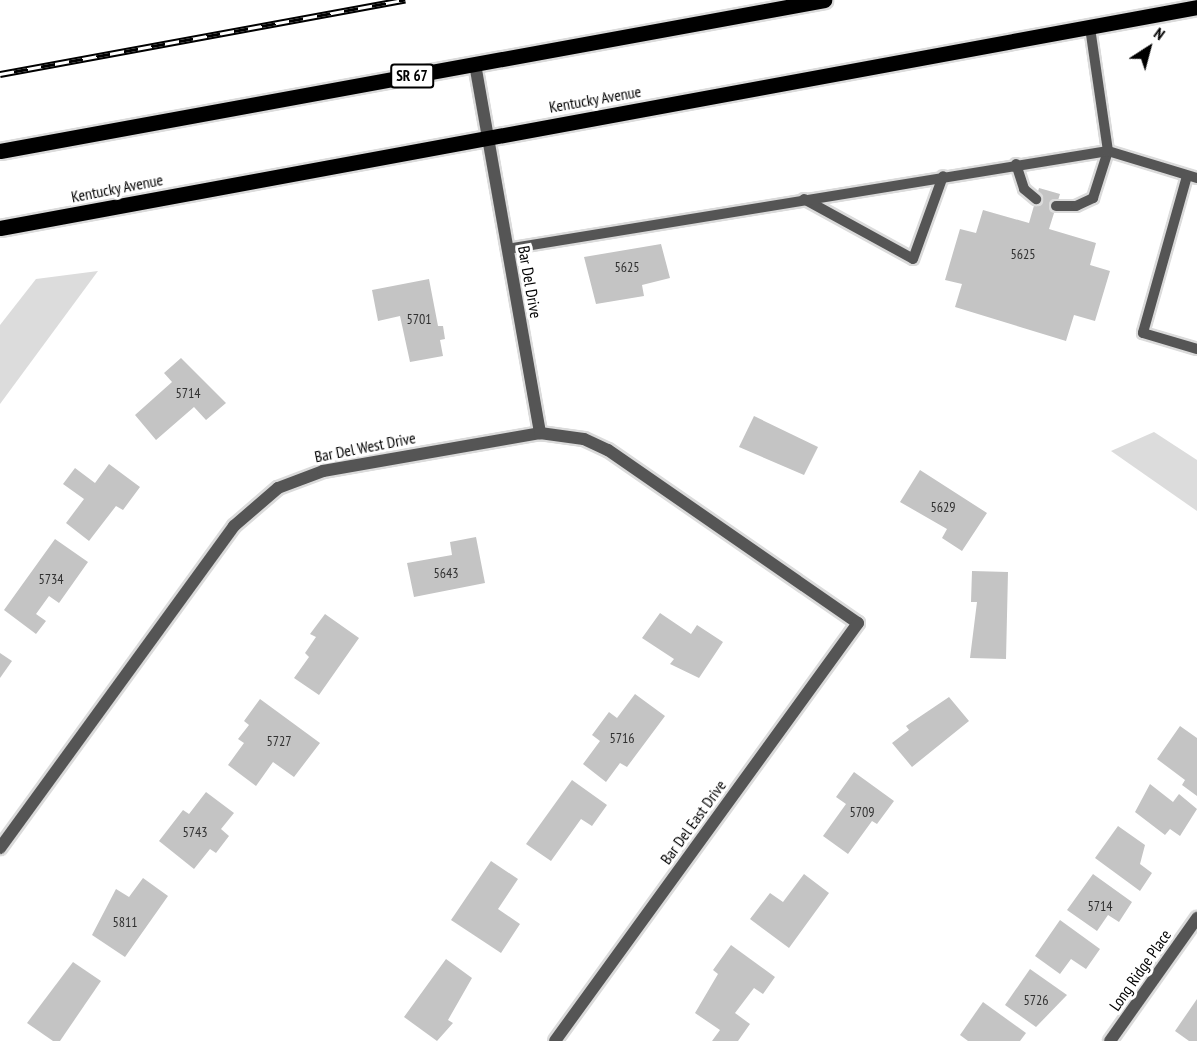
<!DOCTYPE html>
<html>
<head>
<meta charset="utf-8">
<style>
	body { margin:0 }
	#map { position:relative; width:1197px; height:1041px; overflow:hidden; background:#fff; font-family:"PT Sans Narrow",sans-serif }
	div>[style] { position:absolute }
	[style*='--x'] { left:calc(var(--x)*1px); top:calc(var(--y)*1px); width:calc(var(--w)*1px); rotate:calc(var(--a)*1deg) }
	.green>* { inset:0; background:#dcdcdc }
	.building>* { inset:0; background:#c4c4c4 }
	.roads { filter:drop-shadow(2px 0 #dbdbdb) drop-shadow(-2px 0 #dbdbdb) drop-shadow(0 2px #dbdbdb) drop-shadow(0 -2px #dbdbdb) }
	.service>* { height:10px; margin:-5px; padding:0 5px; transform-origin:5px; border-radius:5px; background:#555 }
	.minor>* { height:12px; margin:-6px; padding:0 6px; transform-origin:6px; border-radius:6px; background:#555 }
	.primary>* { height:15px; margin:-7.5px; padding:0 7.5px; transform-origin:7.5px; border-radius:7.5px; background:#000 }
	.rail>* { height:7px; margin-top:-3.5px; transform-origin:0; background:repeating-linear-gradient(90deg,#fff 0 14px,#000 0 28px); box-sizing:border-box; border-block:2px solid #000 }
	span { translate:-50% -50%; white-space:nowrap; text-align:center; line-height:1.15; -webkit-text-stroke:6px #fff; paint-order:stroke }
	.number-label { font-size:14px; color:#313131 }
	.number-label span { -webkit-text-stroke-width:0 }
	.shield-label span { padding:2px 4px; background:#fff; border:2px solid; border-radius:4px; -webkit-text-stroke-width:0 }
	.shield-label { font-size:15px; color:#000; font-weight:700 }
	.street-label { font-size:16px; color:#000 }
	.north { position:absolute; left:1119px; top:18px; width:60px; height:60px; -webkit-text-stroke:4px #fff; paint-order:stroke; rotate:36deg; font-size:16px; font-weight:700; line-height:24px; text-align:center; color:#000 }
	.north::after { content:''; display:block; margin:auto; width:21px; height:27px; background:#000; clip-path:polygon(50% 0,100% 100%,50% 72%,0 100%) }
</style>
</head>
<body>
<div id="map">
	<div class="green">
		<div style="clip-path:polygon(98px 271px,0 404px,0 325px,36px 279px)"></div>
		<div style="clip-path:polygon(1154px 432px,1197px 460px,1197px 511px,1111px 451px)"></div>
	</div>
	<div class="building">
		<div style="clip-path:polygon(1039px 188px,1060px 194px,1049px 229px,1096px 243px,1090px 265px,1110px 271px,1095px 321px,1074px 315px,1066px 341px,955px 307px,962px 284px,945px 280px,960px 229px,976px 233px,983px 210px,1029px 223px)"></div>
		<div style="clip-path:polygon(661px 244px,670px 278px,642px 285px,644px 296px,596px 304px,584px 257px)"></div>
		<div style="clip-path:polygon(429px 279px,438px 326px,443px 326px,445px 339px,440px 340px,443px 356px,410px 362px,400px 316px,378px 321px,372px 290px)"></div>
		<div style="clip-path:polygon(181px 358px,226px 403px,206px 420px,194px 407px,156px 440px,135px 415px,172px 382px,164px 373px)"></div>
		<div style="clip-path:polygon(754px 416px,818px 447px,804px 475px,739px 447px)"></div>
		<div style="clip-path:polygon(109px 464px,140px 487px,123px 510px,116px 506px,89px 541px,66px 523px,84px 499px,63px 484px,75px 468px,95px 483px)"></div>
		<div style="clip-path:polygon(920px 470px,987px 513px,962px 551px,942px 538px,947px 529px,900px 502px)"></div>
		<div style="clip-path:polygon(476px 537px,485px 583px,414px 597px,407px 563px,452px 555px,450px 542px)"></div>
		<div style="clip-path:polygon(55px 539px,88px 562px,59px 603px,49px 596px,36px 614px,46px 621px,36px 634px,4px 610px)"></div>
		<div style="clip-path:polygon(972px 571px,1008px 572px,1006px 659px,970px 658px,977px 602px,971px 602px)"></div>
		<div style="clip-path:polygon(660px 613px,691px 634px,697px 625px,723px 642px,699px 678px,670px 664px,674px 659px,642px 638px)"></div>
		<div style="clip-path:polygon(325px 614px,359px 638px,319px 695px,294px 678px,309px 657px,305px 653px,316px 637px,310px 634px)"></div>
		<div style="clip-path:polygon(0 653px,12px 661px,0 678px)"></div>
		<div style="clip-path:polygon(635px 694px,665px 716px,627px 767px,620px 763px,606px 782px,583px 764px,600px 741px,592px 735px,609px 712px,617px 718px)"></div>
		<div style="clip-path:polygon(949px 697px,969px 721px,912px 767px,892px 743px,909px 730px,906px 726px)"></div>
		<div style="clip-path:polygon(260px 699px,320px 743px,294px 777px,273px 762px,256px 786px,228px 765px,244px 743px,238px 739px,249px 725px,244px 721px)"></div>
		<div style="clip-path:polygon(1180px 726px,1197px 738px,1197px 796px,1182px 785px,1185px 780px,1157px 759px)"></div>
		<div style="clip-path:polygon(854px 772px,894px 801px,877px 824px,872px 821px,848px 854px,823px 836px,846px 804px,836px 797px)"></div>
		<div style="clip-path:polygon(572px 780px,607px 805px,592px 826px,581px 819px,551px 861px,526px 844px)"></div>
		<div style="clip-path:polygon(1150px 784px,1173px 802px,1179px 794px,1197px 809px,1180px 836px,1170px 829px,1165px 835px,1135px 812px)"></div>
		<div style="clip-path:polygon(206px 792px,234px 813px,221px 829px,229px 836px,216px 853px,210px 849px,194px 869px,159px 841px,183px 810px,189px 814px)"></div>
		<div style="clip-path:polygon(1118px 826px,1145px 845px,1140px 864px,1152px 873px,1140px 891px,1095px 858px)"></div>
		<div style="clip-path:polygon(491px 861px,518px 879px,498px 909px,520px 924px,501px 953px,451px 920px)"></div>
		<div style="clip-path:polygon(804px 874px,829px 893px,789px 948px,750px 919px,770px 893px,783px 902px)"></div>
		<div style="clip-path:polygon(1093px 874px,1132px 902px,1119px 922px,1108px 915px,1097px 931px,1067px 910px)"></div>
		<div style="clip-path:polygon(143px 878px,168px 896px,125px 957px,92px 935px,116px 889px,129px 897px)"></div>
		<div style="clip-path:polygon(1060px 920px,1100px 949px,1086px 969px,1071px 959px,1060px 974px,1035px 956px)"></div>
		<div style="clip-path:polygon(731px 945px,775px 977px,763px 994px,754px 988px,735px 1013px,750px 1024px,738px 1041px,712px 1041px,720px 1030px,695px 1013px,718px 974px,713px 970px)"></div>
		<div style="clip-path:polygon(446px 959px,472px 978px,448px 1020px,453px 1023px,437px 1041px,404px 1017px)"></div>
		<div style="clip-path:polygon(73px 962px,101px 981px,60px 1041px,53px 1041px,27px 1023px)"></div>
		<div style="clip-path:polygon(1030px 969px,1067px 995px,1036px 1027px,1005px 1005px)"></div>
		<div style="clip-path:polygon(1197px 999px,1197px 1041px,1189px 1041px,1175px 1031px)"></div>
		<div style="clip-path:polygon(983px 1002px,1026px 1033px,1020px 1041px,968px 1041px,960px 1035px)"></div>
	</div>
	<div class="roads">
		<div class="service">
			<div style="--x:1016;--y:164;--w:26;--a:72"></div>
			<div style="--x:1024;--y:189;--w:16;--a:40"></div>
			<div style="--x:1187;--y:176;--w:163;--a:105.7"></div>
			<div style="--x:1143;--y:333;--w:56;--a:16.5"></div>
			<div style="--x:804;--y:199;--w:124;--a:28.8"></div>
			<div style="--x:913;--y:259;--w:88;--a:-70.1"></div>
			<div style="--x:1056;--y:206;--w:20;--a:0"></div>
			<div style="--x:1076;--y:206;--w:19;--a:-25"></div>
			<div style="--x:1093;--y:198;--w:49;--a:-72.3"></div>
			<div style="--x:1108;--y:151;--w:93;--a:16.9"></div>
			<div style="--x:507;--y:249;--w:609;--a:-9.26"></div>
			<div style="--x:1108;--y:151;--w:125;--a:-98.3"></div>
		</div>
		<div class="minor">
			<div style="--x:475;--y:64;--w:375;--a:80"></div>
			<div style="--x:0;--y:848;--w:398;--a:-54"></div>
			<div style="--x:234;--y:526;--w:58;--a:-40.8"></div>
			<div style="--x:278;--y:488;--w:48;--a:-20.7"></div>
			<div style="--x:323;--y:471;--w:220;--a:-9.9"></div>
			<div style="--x:540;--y:433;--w:44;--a:7.8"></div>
			<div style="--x:584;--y:439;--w:26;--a:25"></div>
			<div style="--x:608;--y:450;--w:304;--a:34.7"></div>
			<div style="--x:858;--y:623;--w:516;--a:125.94"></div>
			<div style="--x:1110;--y:1041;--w:151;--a:-54.7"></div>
		</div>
		<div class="primary">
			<div style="--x:0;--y:151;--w:838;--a:-10.38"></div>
			<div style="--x:0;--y:228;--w:1217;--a:-10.46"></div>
		</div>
	</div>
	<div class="rail">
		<div style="--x:0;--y:74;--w:412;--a:-10.4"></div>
	</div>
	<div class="number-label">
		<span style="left:1023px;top:254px">5625</span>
		<span style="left:627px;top:267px">5625</span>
		<span style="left:419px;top:319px">5701</span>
		<span style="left:188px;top:393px">5714</span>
		<span style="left:943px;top:507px">5629</span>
		<span style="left:446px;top:573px">5643</span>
		<span style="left:51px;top:579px">5734</span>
		<span style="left:622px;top:738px">5716</span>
		<span style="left:279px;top:741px">5727</span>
		<span style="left:862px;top:812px">5709</span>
		<span style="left:195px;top:832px">5743</span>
		<span style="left:1100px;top:906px">5714</span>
		<span style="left:125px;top:922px">5811</span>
		<span style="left:1036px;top:1000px">5726</span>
	</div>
	<div class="shield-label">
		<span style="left:412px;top:76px">SR 67</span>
	</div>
	<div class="street-label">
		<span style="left:595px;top:99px;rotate:-10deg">Kentucky Avenue</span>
		<span style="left:117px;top:188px;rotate:-11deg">Kentucky Avenue</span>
		<span style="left:530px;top:282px;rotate:80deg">Bar Del Drive</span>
		<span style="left:365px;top:447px;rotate:-11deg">Bar Del West Drive</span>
		<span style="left:693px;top:822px;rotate:-54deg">Bar Del East Drive</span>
		<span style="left:1140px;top:970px;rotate:-55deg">Long Ridge Place</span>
	</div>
	<div class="north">N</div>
</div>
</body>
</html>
